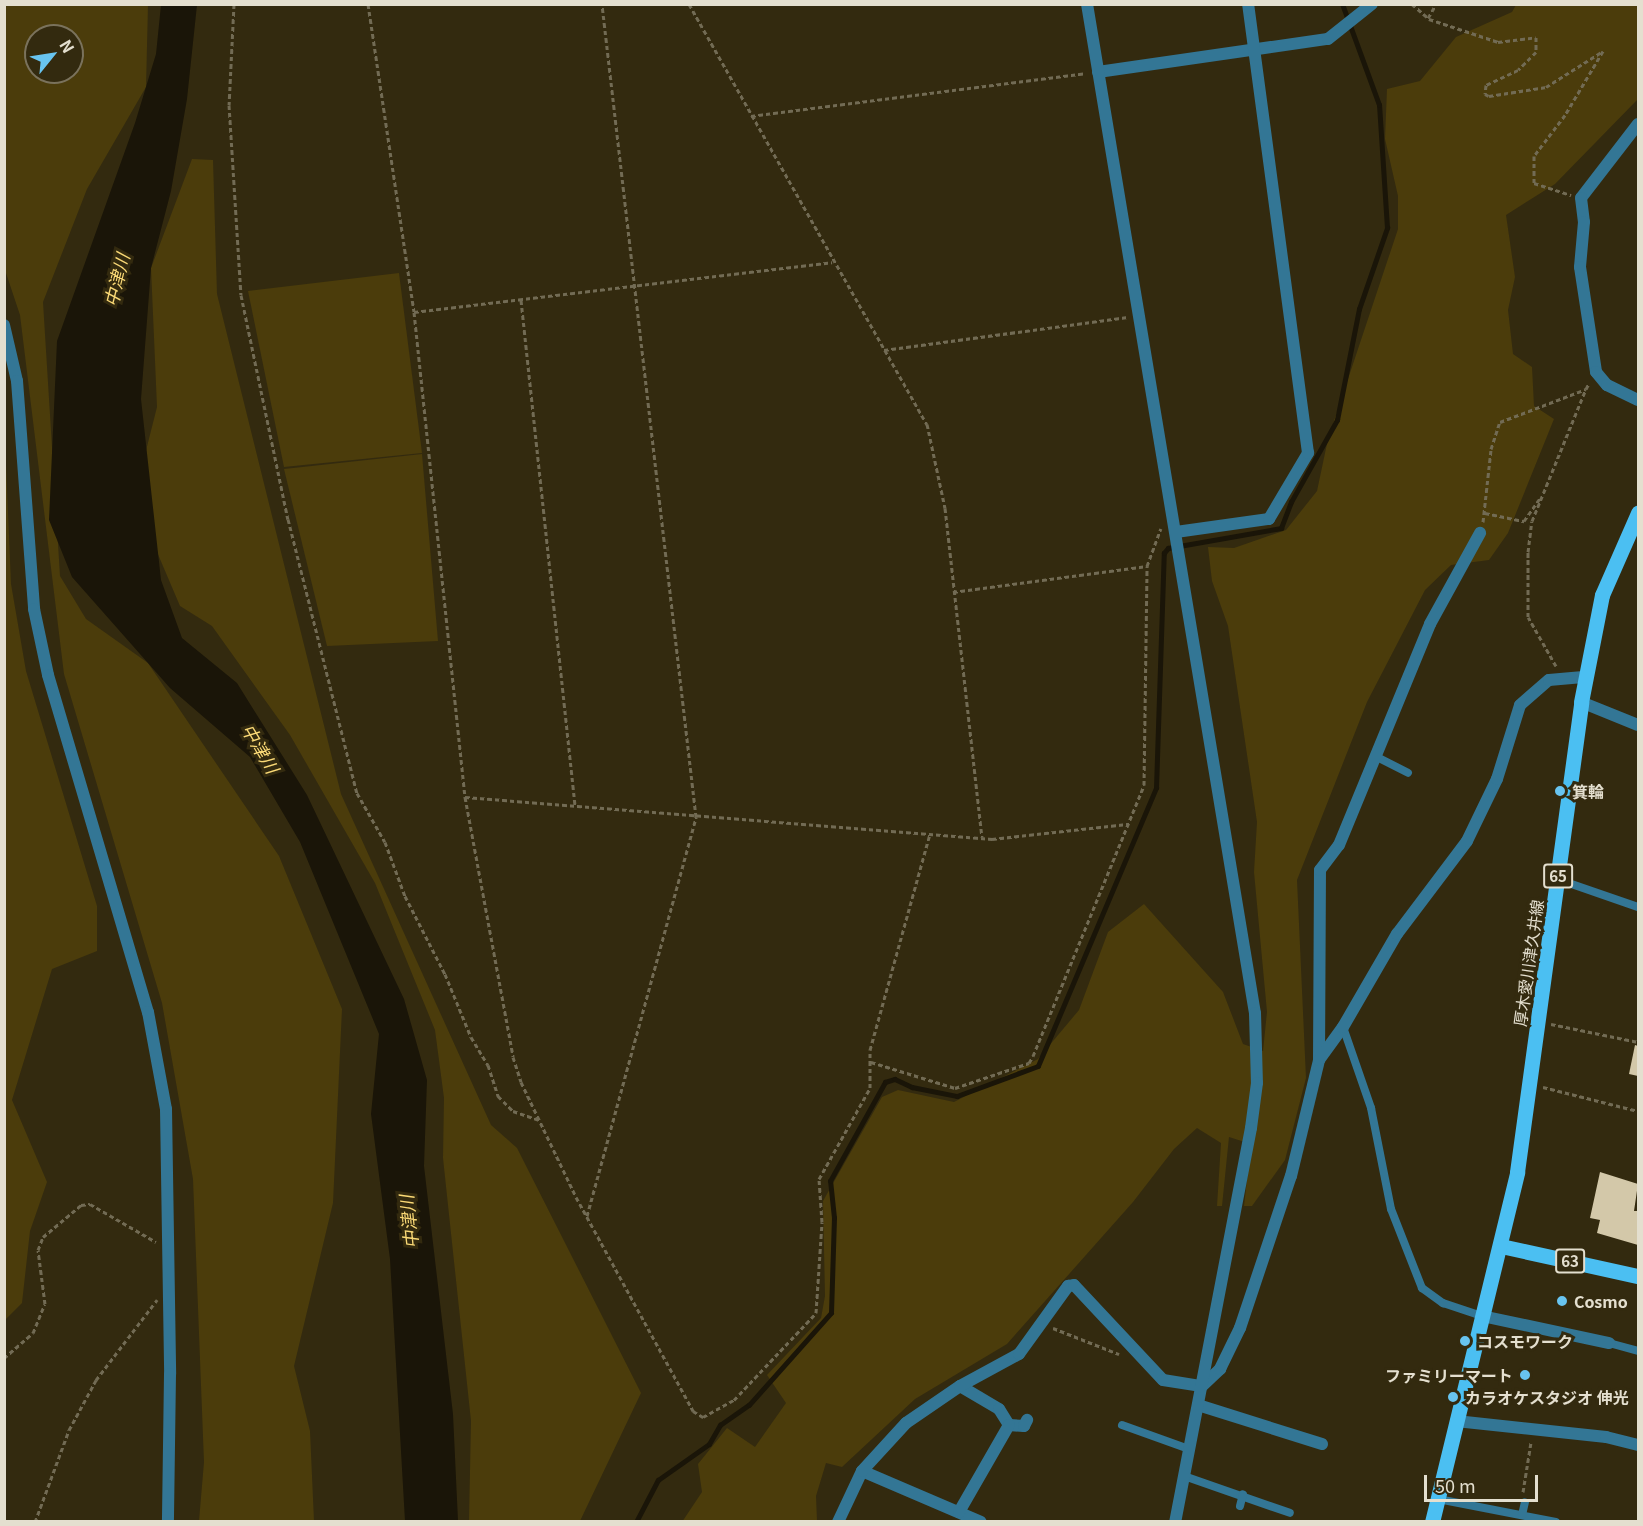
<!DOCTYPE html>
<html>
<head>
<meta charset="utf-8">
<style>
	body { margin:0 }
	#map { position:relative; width:1643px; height:1526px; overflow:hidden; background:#332a0f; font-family:Georgia,"Noto Sans JP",serif }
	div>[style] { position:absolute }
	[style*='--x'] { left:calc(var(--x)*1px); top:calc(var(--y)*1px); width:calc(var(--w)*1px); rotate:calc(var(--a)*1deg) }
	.green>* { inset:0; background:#4b3c0b }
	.water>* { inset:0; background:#1a1508 }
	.stream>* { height:4.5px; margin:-2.25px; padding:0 2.25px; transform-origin:2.25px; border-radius:2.25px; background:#1a1508 }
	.building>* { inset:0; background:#d3c8a9 }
	.path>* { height:3px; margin-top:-1.5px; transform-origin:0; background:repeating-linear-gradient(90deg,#726b54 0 4.5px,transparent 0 7.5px) }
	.service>* { height:8px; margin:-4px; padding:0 4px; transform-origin:4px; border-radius:4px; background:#337695 }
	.minor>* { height:12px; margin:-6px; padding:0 6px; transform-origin:6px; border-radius:6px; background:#337695 }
	.tertiary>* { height:12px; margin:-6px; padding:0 6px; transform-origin:6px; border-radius:6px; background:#337695 }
	.primary>* { height:15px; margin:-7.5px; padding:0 7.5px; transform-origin:7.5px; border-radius:7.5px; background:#4bbff2 }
	.dots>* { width:16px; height:16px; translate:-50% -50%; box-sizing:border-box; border:3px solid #332a0f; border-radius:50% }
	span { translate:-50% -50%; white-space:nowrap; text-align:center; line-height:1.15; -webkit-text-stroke:6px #332a0f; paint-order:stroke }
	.shield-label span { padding:2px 4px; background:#332a0f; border:2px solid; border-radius:4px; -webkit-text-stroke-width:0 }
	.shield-label { font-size:15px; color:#e4dfcf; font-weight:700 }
	.poi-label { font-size:16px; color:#e4dfcf; font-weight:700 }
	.left { translate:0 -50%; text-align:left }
	.right { translate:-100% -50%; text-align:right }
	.street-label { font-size:16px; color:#e4dfcf }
	.water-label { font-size:18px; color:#fad976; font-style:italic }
	.frame { position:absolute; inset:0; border:6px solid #e4dfcf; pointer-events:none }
	.north { position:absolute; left:24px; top:24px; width:60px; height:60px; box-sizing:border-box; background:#332a0f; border:2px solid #7a725c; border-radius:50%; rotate:60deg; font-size:16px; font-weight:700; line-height:24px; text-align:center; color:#e4dfcf }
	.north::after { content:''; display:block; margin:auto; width:21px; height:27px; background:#68c4f0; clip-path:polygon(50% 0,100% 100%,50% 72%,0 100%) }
	.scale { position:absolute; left:1424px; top:1475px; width:114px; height:27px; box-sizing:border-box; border:3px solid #e4dfcf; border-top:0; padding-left:8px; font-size:18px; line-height:21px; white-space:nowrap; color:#e4dfcf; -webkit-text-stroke:4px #332a0f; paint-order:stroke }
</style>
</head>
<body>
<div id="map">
	<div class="green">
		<div style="clip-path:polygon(evenodd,4px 5px,148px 5px,146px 87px,87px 189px,43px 302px,60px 576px,86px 619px,148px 663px,279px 856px,342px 1009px,333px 1203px,294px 1366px,310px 1431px,314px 1521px,199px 1521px,204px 1462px,193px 1179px,162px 1003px,64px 674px,20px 315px,5px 270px,4px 5px,36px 36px,72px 36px,72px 72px,36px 72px,36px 36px)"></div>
		<div style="clip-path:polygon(1516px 5px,1638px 5px,1638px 99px,1555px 184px,1506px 215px,1515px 277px,1508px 310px,1513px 354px,1532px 367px,1534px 406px,1554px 419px,1508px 533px,1489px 560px,1451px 565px,1425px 590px,1367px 702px,1297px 880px,1306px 1078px,1285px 1160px,1252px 1206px,1244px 1206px,1251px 1144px,1229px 1137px,1222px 1206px,1217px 1206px,1221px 1143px,1197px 1128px,1174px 1149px,1133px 1202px,1007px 1344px,915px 1399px,842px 1467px,826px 1463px,816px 1496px,817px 1521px,682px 1522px,702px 1492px,698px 1464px,727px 1428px,755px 1447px,786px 1403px,767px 1375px,821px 1318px,825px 1296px,823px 1201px,882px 1097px,898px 1090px,954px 1102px,1038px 1059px,1079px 1010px,1108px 932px,1144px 904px,1223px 992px,1243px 1044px,1263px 1051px,1267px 1012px,1254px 872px,1257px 822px,1228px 626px,1212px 581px,1208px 547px,1234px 548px,1286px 530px,1317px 491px,1328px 439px,1398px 229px,1398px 196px,1385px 139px,1387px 89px,1420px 81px,1456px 37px,1512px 12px)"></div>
		<div style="clip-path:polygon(192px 159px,213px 160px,217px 294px,341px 794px,491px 1125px,517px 1148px,641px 1393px,580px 1521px,469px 1521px,471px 1421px,443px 1158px,444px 1098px,435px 1030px,375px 883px,290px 735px,212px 626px,180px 606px,134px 498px,157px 407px,151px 268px)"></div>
		<div style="clip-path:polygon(399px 273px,422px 453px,284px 467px,248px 291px)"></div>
		<div style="clip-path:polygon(4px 416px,11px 584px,26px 671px,97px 906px,97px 951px,52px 969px,12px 1100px,47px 1182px,30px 1231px,22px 1303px,5px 1320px)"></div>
		<div style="clip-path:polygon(422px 454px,438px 641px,327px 646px,284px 469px)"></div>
	</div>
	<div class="water">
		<div style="clip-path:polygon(161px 5px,197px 5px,187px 99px,171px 191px,151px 268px,141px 399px,161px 580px,182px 638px,237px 683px,307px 795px,404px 999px,427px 1080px,424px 1166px,453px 1414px,458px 1521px,405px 1521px,390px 1259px,371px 1114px,379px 1034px,300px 842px,250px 757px,170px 688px,72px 577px,49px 520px,57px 341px,135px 123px,156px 54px)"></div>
	</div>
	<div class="stream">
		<div style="--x:636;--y:1522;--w:47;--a:-62.4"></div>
		<div style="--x:658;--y:1480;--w:62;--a:-35.2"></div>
		<div style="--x:709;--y:1444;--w:22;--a:-60"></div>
		<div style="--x:720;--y:1425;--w:35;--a:-35"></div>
		<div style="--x:749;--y:1405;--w:123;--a:-48.3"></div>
		<div style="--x:831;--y:1313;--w:95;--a:-88.2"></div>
		<div style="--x:834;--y:1218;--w:37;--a:-96"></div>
		<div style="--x:830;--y:1181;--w:113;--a:-60.9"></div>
		<div style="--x:885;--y:1082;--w:10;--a:-17"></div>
		<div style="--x:895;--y:1079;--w:19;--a:25"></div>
		<div style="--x:912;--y:1087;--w:46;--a:11.3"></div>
		<div style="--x:957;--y:1096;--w:86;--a:-20.3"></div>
		<div style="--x:1038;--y:1066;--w:302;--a:-67"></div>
		<div style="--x:1156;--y:788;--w:235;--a:-88.1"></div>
		<div style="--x:1164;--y:553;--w:6;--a:-51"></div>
		<div style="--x:1168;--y:548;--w:115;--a:-10"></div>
		<div style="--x:1281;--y:528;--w:28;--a:-69"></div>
		<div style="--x:1291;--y:502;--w:94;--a:-60.7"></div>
		<div style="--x:1337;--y:420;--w:113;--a:-78.8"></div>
		<div style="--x:1359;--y:309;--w:86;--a:-70.9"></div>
		<div style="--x:1387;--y:228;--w:123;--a:-93.7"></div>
		<div style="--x:1379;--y:105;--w:108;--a:-110.1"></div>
	</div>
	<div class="building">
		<div style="clip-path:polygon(1635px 1045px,1638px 1046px,1638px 1076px,1629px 1074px)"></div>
		<div style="clip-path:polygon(1600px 1172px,1638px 1184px,1634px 1211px,1638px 1211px,1638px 1245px,1597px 1233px,1600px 1220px,1590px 1218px)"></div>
	</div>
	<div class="path">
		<div style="--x:234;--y:4;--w:101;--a:92.8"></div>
		<div style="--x:229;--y:105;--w:190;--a:86.4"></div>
		<div style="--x:241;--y:295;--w:229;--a:78.2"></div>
		<div style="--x:288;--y:519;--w:283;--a:75.9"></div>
		<div style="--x:357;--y:793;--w:56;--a:60.3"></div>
		<div style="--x:385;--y:842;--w:58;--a:69.7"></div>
		<div style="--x:405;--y:896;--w:88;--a:62.9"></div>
		<div style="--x:445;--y:974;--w:68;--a:67.6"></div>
		<div style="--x:471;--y:1037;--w:33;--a:59"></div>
		<div style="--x:488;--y:1065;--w:33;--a:72"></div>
		<div style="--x:498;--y:1096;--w:21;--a:45"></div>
		<div style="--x:513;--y:1111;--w:28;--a:19"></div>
		<div style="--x:368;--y:4;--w:311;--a:81.5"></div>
		<div style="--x:414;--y:312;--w:488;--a:84"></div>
		<div style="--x:465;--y:797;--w:264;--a:79.5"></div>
		<div style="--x:513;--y:1057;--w:26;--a:72"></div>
		<div style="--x:521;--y:1082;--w:127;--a:64.4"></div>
		<div style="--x:576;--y:1197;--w:244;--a:61.3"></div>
		<div style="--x:693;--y:1411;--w:12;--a:31"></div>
		<div style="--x:703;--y:1417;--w:35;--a:-29"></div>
		<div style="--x:734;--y:1400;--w:120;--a:-46.7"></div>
		<div style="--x:816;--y:1313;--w:91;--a:-86.2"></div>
		<div style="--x:822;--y:1222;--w:43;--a:-94"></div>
		<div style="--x:819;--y:1179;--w:104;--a:-60.7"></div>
		<div style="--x:870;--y:1088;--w:38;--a:-90"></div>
		<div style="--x:870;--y:1050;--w:224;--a:-74.5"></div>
		<div style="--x:689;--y:4;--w:483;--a:60.5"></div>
		<div style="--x:927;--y:424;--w:86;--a:77.9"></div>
		<div style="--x:945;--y:508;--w:331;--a:83.6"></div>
		<div style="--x:1412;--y:4;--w:23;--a:41"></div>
		<div style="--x:1429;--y:19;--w:73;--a:18.4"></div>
		<div style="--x:1498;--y:42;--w:38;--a:-7"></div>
		<div style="--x:1536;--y:37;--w:15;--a:90"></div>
		<div style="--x:1536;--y:52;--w:25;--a:135"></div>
		<div style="--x:1518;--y:70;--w:35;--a:155"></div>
		<div style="--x:1486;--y:85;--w:9;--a:96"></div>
		<div style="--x:1485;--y:94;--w:4;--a:27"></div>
		<div style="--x:1489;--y:96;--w:58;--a:-9"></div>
		<div style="--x:1546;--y:87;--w:67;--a:-32.3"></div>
		<div style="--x:1603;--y:51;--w:74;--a:120.7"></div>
		<div style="--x:1565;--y:115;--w:51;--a:127.1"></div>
		<div style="--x:1534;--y:156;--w:27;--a:90"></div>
		<div style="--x:1534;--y:183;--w:39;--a:18"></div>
		<div style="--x:1428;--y:18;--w:16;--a:-60"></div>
		<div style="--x:751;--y:116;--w:337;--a:-7.3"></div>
		<div style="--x:521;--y:300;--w:508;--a:83.9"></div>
		<div style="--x:414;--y:312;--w:421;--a:-6.8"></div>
		<div style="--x:884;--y:350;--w:246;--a:-7.7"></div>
		<div style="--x:1485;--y:513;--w:40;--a:12"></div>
		<div style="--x:1524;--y:521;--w:29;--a:-55"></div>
		<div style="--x:1483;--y:522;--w:73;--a:-83.7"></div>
		<div style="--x:1491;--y:449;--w:28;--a:-72"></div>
		<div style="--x:1500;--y:422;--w:92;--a:-21"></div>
		<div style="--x:1586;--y:389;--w:7;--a:-63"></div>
		<div style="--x:953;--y:592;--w:196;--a:-7.6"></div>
		<div style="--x:1556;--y:666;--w:56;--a:-119.7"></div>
		<div style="--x:1528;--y:617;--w:65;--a:-90"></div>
		<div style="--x:1528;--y:552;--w:31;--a:-83"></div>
		<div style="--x:1532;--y:521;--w:143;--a:-67.8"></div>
		<div style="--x:465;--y:797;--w:529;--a:4.56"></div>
		<div style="--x:992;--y:839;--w:136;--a:-6.3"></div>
		<div style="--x:1551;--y:1024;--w:89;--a:11.7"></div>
		<div style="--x:871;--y:1062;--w:88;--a:17.2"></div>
		<div style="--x:955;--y:1088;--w:78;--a:-18.7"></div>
		<div style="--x:1029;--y:1063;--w:8;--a:-60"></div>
		<div style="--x:1033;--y:1056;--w:293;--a:-67.7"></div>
		<div style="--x:1144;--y:785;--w:219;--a:-89.2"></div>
		<div style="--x:1147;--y:566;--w:40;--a:-69.8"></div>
		<div style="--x:1543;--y:1087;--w:98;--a:14.2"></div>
		<div style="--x:587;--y:1216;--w:414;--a:-74.7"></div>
		<div style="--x:696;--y:817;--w:818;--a:-96.6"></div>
		<div style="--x:1053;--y:1328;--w:71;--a:21.5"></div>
		<div style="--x:4;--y:1358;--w:38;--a:-41"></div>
		<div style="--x:33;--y:1333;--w:31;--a:-68"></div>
		<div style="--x:45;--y:1304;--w:54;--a:-97.4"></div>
		<div style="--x:38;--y:1250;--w:14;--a:-69"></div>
		<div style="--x:43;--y:1237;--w:50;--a:-40.1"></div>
		<div style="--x:81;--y:1205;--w:9;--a:-6"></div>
		<div style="--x:90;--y:1204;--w:76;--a:29.9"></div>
		<div style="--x:1523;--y:1492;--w:51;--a:-80.9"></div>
		<div style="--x:35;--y:1522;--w:98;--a:-69.7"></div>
		<div style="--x:69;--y:1430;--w:57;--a:-61.6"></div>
		<div style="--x:96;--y:1380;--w:101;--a:-52.7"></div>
	</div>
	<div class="service">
		<div style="--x:1375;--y:756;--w:37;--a:27"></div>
		<div style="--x:1557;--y:879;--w:86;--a:19.1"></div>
		<div style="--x:1343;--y:1027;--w:86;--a:70.9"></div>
		<div style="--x:1371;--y:1108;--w:103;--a:78.8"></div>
		<div style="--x:1391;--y:1209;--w:85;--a:68.6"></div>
		<div style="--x:1422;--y:1288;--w:26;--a:36"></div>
		<div style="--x:1443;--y:1303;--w:41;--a:18.4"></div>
		<div style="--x:1609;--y:1343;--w:30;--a:15"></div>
		<div style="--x:1122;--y:1425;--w:71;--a:19.7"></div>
		<div style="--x:1184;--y:1476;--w:112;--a:19.2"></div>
		<div style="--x:1438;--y:1499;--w:120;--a:11"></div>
		<div style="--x:1240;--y:1506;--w:12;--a:-76"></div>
		<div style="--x:1522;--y:1515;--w:13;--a:-77"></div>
	</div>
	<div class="minor">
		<div style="--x:1098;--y:72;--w:232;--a:-8.2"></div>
		<div style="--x:1328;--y:39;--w:56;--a:-38.5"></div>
		<div style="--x:1638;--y:124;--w:93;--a:127.6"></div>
		<div style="--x:1581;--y:198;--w:24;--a:83"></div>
		<div style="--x:1584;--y:222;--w:45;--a:95.1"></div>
		<div style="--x:1580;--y:267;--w:106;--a:81.3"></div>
		<div style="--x:1596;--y:372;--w:17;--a:50"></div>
		<div style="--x:1607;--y:385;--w:34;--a:26"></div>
		<div style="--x:1176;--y:532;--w:94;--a:-8"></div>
		<div style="--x:1269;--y:519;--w:77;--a:-59.4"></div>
		<div style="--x:1308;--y:453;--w:453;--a:-97.6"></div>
		<div style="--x:1581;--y:702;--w:61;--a:22"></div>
		<div style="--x:1319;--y:1060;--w:190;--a:-89.7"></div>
		<div style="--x:1320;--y:870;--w:31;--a:-53"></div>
		<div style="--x:1339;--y:845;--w:239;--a:-67.6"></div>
		<div style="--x:1430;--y:624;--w:104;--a:-61.2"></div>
		<div style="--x:1482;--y:1316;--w:130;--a:12"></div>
		<div style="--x:960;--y:1386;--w:45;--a:30.5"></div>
		<div style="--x:999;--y:1409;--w:19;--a:58"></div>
		<div style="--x:1009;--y:1425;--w:15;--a:4"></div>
		<div style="--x:1024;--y:1426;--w:7;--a:-63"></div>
		<div style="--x:1198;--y:1405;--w:130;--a:17.5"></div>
		<div style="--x:1456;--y:1421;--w:151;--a:6.1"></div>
		<div style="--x:1606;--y:1437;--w:33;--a:14"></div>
		<div style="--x:862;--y:1471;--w:129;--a:23.2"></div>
		<div style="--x:959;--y:1512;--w:100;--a:-60.1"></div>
		<div style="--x:838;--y:1522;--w:56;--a:-64.8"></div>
		<div style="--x:862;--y:1471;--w:65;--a:-47.5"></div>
		<div style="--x:906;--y:1423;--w:65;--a:-34.4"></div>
		<div style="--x:960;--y:1386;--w:67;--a:-28.5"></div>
		<div style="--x:1019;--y:1354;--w:84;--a:-54.2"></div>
		<div style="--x:1068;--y:1286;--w:6;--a:-9"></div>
		<div style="--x:1074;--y:1285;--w:130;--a:46.9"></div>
		<div style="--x:1163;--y:1380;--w:39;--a:9"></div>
		<div style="--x:1202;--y:1386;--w:25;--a:-43"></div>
		<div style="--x:1220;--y:1369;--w:46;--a:-64"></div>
		<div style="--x:1240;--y:1328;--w:160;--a:-71.5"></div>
		<div style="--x:1291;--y:1176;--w:119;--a:-76.4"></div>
		<div style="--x:1319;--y:1060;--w:41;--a:-54"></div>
		<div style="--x:1343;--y:1027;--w:108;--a:-59.9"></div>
		<div style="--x:1397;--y:934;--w:116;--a:-53"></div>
		<div style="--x:1467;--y:841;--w:69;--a:-64.2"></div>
		<div style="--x:1497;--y:779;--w:77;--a:-72.7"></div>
		<div style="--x:1520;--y:705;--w:38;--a:-41"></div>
		<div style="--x:1549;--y:680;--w:37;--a:-5"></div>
	</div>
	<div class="tertiary">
		<div style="--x:1087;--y:4;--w:1023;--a:80.55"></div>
		<div style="--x:1255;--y:1013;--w:70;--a:88.4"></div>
		<div style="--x:1257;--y:1083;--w:45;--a:97.6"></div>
		<div style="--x:1251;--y:1128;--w:401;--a:100.9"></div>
		<div style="--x:4;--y:325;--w:57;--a:76.9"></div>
		<div style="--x:17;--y:381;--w:229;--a:85.7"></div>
		<div style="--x:34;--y:609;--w:67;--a:78"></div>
		<div style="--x:48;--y:675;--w:352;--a:73.5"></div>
		<div style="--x:148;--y:1012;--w:99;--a:79.5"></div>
		<div style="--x:166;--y:1109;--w:265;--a:89.1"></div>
		<div style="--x:170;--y:1374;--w:148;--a:90.8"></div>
	</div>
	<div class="primary">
		<div style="--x:1501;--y:1246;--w:140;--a:12.4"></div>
		<div style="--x:1432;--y:1522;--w:360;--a:-76.3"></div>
		<div style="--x:1517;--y:1172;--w:474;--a:-82.2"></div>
		<div style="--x:1581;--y:702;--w:109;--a:-78.9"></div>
		<div style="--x:1602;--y:595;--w:90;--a:-66.3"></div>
	</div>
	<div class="dots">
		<div style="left:1560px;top:791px;background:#68c4f0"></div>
		<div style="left:1562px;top:1301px;background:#68c4f0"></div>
		<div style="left:1465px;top:1341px;background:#68c4f0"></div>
		<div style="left:1525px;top:1375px;background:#68c4f0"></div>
		<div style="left:1453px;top:1397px;background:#68c4f0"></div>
	</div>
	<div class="shield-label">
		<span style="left:1558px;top:876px">65</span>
		<span style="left:1570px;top:1261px">63</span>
	</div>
	<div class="poi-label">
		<span class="left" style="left:1572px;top:791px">箕輪</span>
		<span class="left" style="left:1574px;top:1301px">Cosmo</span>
		<span class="left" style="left:1477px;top:1341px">コスモワーク</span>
		<span class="right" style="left:1513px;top:1375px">ファミリーマート</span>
		<span class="left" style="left:1465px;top:1397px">カラオケスタジオ 伸光</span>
	</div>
	<div class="street-label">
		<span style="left:1528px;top:963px;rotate:-82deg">厚木愛川津久井線</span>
	</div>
	<div class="water-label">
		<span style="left:116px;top:280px;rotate:-76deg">中津川</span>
		<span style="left:261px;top:748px;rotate:59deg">中津川</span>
		<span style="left:408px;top:1222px;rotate:-96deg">中津川</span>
	</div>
	<div class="frame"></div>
	<div class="north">N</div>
	<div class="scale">50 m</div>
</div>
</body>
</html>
